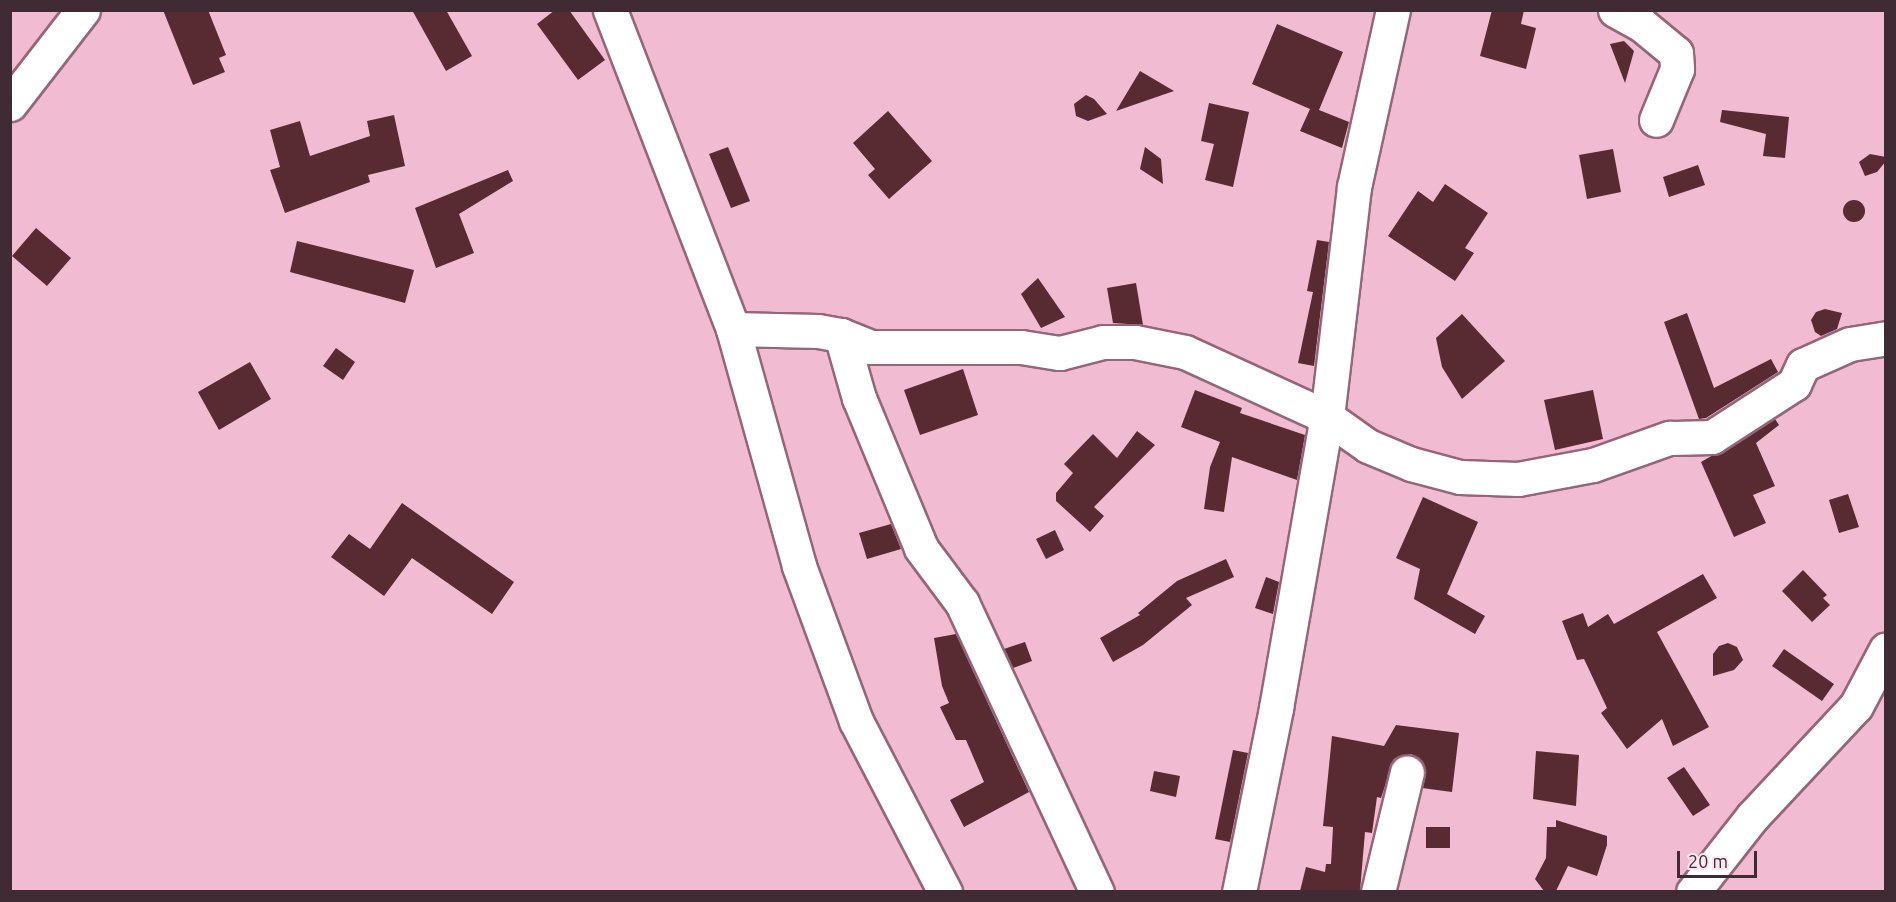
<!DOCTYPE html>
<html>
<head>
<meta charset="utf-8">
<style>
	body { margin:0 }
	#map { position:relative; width:1896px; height:902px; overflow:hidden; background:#f1bbd2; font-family:Ubuntu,sans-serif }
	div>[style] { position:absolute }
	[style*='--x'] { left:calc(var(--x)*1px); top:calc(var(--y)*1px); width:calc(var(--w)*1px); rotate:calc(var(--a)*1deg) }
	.building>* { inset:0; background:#582a32 }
	.round { border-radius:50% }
	.roads { filter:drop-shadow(2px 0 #95657a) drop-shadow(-2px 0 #95657a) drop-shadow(0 2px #95657a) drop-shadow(0 -2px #95657a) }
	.minor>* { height:33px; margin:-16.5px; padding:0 16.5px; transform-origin:16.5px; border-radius:16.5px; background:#fff }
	span { translate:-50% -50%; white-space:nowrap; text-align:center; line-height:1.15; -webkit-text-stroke:6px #fde6ef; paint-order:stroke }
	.frame { position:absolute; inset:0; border:12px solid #402b34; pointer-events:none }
	.scale { position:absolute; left:1677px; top:851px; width:80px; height:27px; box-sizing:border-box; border:3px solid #402b34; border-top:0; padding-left:8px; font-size:18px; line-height:21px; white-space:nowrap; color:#402b34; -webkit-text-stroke:4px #fde6ef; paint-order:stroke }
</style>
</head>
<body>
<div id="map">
	<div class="building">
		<div style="clip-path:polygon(163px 10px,208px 10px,226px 55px,219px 58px,225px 72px,193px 85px)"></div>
		<div style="clip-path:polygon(412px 10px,446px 10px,472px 56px,446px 71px)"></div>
		<div style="clip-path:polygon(555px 10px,569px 10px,605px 60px,578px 80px,537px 24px)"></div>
		<div style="clip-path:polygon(1492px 10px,1524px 10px,1521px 24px,1536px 28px,1526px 69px,1480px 56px)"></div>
		<div style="clip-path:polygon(1277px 24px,1343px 52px,1319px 110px,1349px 122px,1342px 148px,1300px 131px,1310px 109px,1252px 84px)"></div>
		<div style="clip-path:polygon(1624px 41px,1634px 51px,1625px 83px,1610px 44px)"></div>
		<div style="clip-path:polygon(1140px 71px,1174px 91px,1116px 111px)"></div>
		<div style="clip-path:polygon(1086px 95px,1094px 99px,1107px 114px,1088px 121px,1076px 116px,1074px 104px)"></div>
		<div style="clip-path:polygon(1209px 103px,1249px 112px,1233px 187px,1205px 180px,1214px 144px,1201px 141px)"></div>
		<div style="clip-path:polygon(1722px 110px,1789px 117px,1785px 158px,1763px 156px,1766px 134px,1720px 122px)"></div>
		<div style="clip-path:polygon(888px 111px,932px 161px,889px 199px,868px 175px,875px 169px,853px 143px)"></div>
		<div style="clip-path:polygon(394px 115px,405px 166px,368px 175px,370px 182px,285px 213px,270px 170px,280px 167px,270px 130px,300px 121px,310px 156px,370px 136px,367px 121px)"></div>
		<div style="clip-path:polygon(728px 147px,750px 201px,731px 208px,709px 154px)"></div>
		<div style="clip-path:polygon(1145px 147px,1161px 159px,1163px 184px,1140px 169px)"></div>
		<div style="clip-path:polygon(1613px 149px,1621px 192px,1587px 199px,1579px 155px)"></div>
		<div style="clip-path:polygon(1870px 154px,1886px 157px,1886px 161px,1877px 172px,1865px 176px,1859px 162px)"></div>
		<div style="clip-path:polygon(1698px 165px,1705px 185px,1669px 197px,1663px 177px)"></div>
		<div style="clip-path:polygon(508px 170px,513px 181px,459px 214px,474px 253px,436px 268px,415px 208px)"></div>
		<div style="clip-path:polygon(1445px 184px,1488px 213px,1465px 248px,1474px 253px,1455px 281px,1388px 236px,1418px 191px,1433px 202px)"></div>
		<div class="round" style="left:1843px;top:200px;width:22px;height:22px"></div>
		<div style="clip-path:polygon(36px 228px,71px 258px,47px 286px,12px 256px)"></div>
		<div style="clip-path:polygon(1317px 240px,1329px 242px,1314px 366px,1298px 363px,1313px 292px,1307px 291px)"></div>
		<div style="clip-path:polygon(297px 241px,414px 270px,405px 303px,290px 272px)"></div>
		<div style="clip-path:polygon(1038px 278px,1065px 317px,1041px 328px,1021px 294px)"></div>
		<div style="clip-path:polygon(1136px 283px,1143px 325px,1113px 323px,1107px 288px)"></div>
		<div style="clip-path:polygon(1825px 309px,1842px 313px,1837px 329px,1821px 336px,1815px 332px,1811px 320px,1816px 312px)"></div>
		<div style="clip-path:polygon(1687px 313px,1714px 388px,1771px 359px,1778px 372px,1706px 418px,1699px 419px,1664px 322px)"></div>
		<div style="clip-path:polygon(1462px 314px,1505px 361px,1462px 399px,1442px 367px,1436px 338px)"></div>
		<div style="clip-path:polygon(336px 348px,355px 362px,343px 380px,323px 366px)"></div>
		<div style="clip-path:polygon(250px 362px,271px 399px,219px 430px,198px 392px)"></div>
		<div style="clip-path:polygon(963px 369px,978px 415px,920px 435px,904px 390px)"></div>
		<div style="clip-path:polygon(1195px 390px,1242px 408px,1240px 413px,1305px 435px,1297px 480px,1232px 457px,1224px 512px,1204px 509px,1210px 467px,1220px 442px,1181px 427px)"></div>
		<div style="clip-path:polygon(1593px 390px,1603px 439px,1555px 450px,1544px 400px)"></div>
		<div style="clip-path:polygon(1775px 419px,1779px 425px,1756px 443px,1775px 486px,1753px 495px,1766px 523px,1734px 537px,1701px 462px)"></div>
		<div style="clip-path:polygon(1137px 431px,1155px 445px,1094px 507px,1104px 516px,1090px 532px,1056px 501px,1056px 493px,1073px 473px,1064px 464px,1093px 434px,1117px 458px)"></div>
		<div style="clip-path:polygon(1848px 494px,1859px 527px,1839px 533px,1829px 500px)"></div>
		<div style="clip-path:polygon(1423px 497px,1478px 522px,1447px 594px,1485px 616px,1475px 634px,1414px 599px,1420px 569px,1396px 558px)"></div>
		<div style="clip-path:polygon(402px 503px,514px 582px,492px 614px,412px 558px,384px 596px,331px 557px,349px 534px,370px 549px)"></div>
		<div style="clip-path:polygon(891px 524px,901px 549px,867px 559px,859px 533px)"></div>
		<div style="clip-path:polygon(1055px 530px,1064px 550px,1046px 559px,1036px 539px)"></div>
		<div style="clip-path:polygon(1226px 559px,1234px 577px,1186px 598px,1192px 605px,1143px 645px,1113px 662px,1100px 638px,1140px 615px,1138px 613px,1177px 581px)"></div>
		<div style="clip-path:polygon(1803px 570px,1827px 595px,1823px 598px,1830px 605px,1812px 622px,1782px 591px)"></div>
		<div style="clip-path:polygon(1703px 574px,1717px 598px,1657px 632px,1709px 727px,1673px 746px,1662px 719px,1627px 749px,1601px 713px,1607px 708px,1584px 659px,1577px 660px,1562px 621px,1583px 613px,1588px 627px,1608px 614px,1614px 624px)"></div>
		<div style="clip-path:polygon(1266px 577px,1279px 582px,1273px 614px,1255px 608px)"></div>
		<div style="clip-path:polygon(956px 634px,1029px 792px,964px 827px,950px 800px,984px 782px,966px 740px,956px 740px,940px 707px,949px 703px,942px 686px,934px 638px)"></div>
		<div style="clip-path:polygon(1025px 642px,1032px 661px,1013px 668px,1004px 649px)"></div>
		<div style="clip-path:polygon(1728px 643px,1737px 647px,1743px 660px,1734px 670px,1713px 676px,1713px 654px,1719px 646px)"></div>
		<div style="clip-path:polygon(1784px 649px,1834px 684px,1822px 701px,1772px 666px)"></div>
		<div style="clip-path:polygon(1396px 725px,1459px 733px,1452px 792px,1422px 788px,1425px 767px,1419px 758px,1411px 754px,1394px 759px,1381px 798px,1377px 797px,1372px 833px,1365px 832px,1360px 891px,1300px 891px,1306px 867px,1325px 872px,1326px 864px,1331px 864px,1333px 827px,1323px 826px,1332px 736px,1384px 746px)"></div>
		<div style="clip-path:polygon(1233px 750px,1248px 753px,1230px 842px,1215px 839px)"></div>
		<div style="clip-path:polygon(1536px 751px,1579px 755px,1576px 806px,1533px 799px)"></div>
		<div style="clip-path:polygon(1684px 767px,1710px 805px,1693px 816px,1667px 778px)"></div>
		<div style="clip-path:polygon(1154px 771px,1180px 776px,1176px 797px,1150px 791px)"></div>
		<div style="clip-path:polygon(1556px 820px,1607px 836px,1607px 845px,1597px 876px,1568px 866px,1556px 891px,1544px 891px,1535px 879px,1546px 858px,1547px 827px,1556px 827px)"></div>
		<div style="clip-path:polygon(1426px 827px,1450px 827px,1450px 848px,1426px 848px)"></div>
	</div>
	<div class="roads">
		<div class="minor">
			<div style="--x:610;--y:10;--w:342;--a:68.9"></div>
			<div style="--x:733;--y:329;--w:246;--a:74.4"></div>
			<div style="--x:799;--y:566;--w:165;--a:69.8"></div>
			<div style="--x:856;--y:721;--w:193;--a:62.5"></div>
			<div style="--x:1615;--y:10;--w:31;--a:29"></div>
			<div style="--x:1642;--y:25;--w:44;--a:39.5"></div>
			<div style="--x:1676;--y:53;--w:16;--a:86"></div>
			<div style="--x:1677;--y:69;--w:55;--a:112.4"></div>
			<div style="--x:10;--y:104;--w:119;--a:-52.2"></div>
			<div style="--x:733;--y:329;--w:85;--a:1.3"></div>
			<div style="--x:818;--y:331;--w:23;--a:10"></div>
			<div style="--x:841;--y:335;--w:31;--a:22"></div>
			<div style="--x:870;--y:347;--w:151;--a:0"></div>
			<div style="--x:1021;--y:347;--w:39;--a:9"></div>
			<div style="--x:1060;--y:353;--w:44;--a:-14.3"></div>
			<div style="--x:1103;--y:342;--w:32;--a:0"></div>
			<div style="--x:1135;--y:342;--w:51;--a:11.3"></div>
			<div style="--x:1185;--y:352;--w:156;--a:24.6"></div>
			<div style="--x:1327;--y:417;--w:50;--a:35.3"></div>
			<div style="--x:1368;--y:446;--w:47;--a:22.7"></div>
			<div style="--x:1411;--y:464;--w:51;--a:14.9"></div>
			<div style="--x:1460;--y:477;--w:58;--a:2"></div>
			<div style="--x:1518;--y:479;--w:76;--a:-10.6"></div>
			<div style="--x:1593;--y:465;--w:81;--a:-19.6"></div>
			<div style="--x:1669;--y:438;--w:43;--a:-1.3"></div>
			<div style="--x:1712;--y:437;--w:98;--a:-32.9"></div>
			<div style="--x:1794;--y:384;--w:21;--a:-65"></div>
			<div style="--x:1803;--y:365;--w:51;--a:-24.1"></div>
			<div style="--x:1850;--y:344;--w:36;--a:-9"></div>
			<div style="--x:841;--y:335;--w:66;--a:74.1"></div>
			<div style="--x:859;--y:398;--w:162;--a:67.5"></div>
			<div style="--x:921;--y:548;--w:69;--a:53.3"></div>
			<div style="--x:962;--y:603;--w:319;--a:65"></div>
			<div style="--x:1239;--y:892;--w:188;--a:-78.6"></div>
			<div style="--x:1276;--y:708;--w:295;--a:-80.1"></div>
			<div style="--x:1327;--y:417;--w:232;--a:-83.3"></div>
			<div style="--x:1354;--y:187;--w:181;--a:-77.6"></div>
			<div style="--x:1378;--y:892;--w:123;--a:-76.4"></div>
			<div style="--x:1693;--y:892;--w:95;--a:-51.8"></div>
			<div style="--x:1752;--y:817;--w:152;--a:-46.9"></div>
			<div style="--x:1856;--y:706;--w:64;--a:-62.2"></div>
		</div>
	</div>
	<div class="frame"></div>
	<div class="scale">20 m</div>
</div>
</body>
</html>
